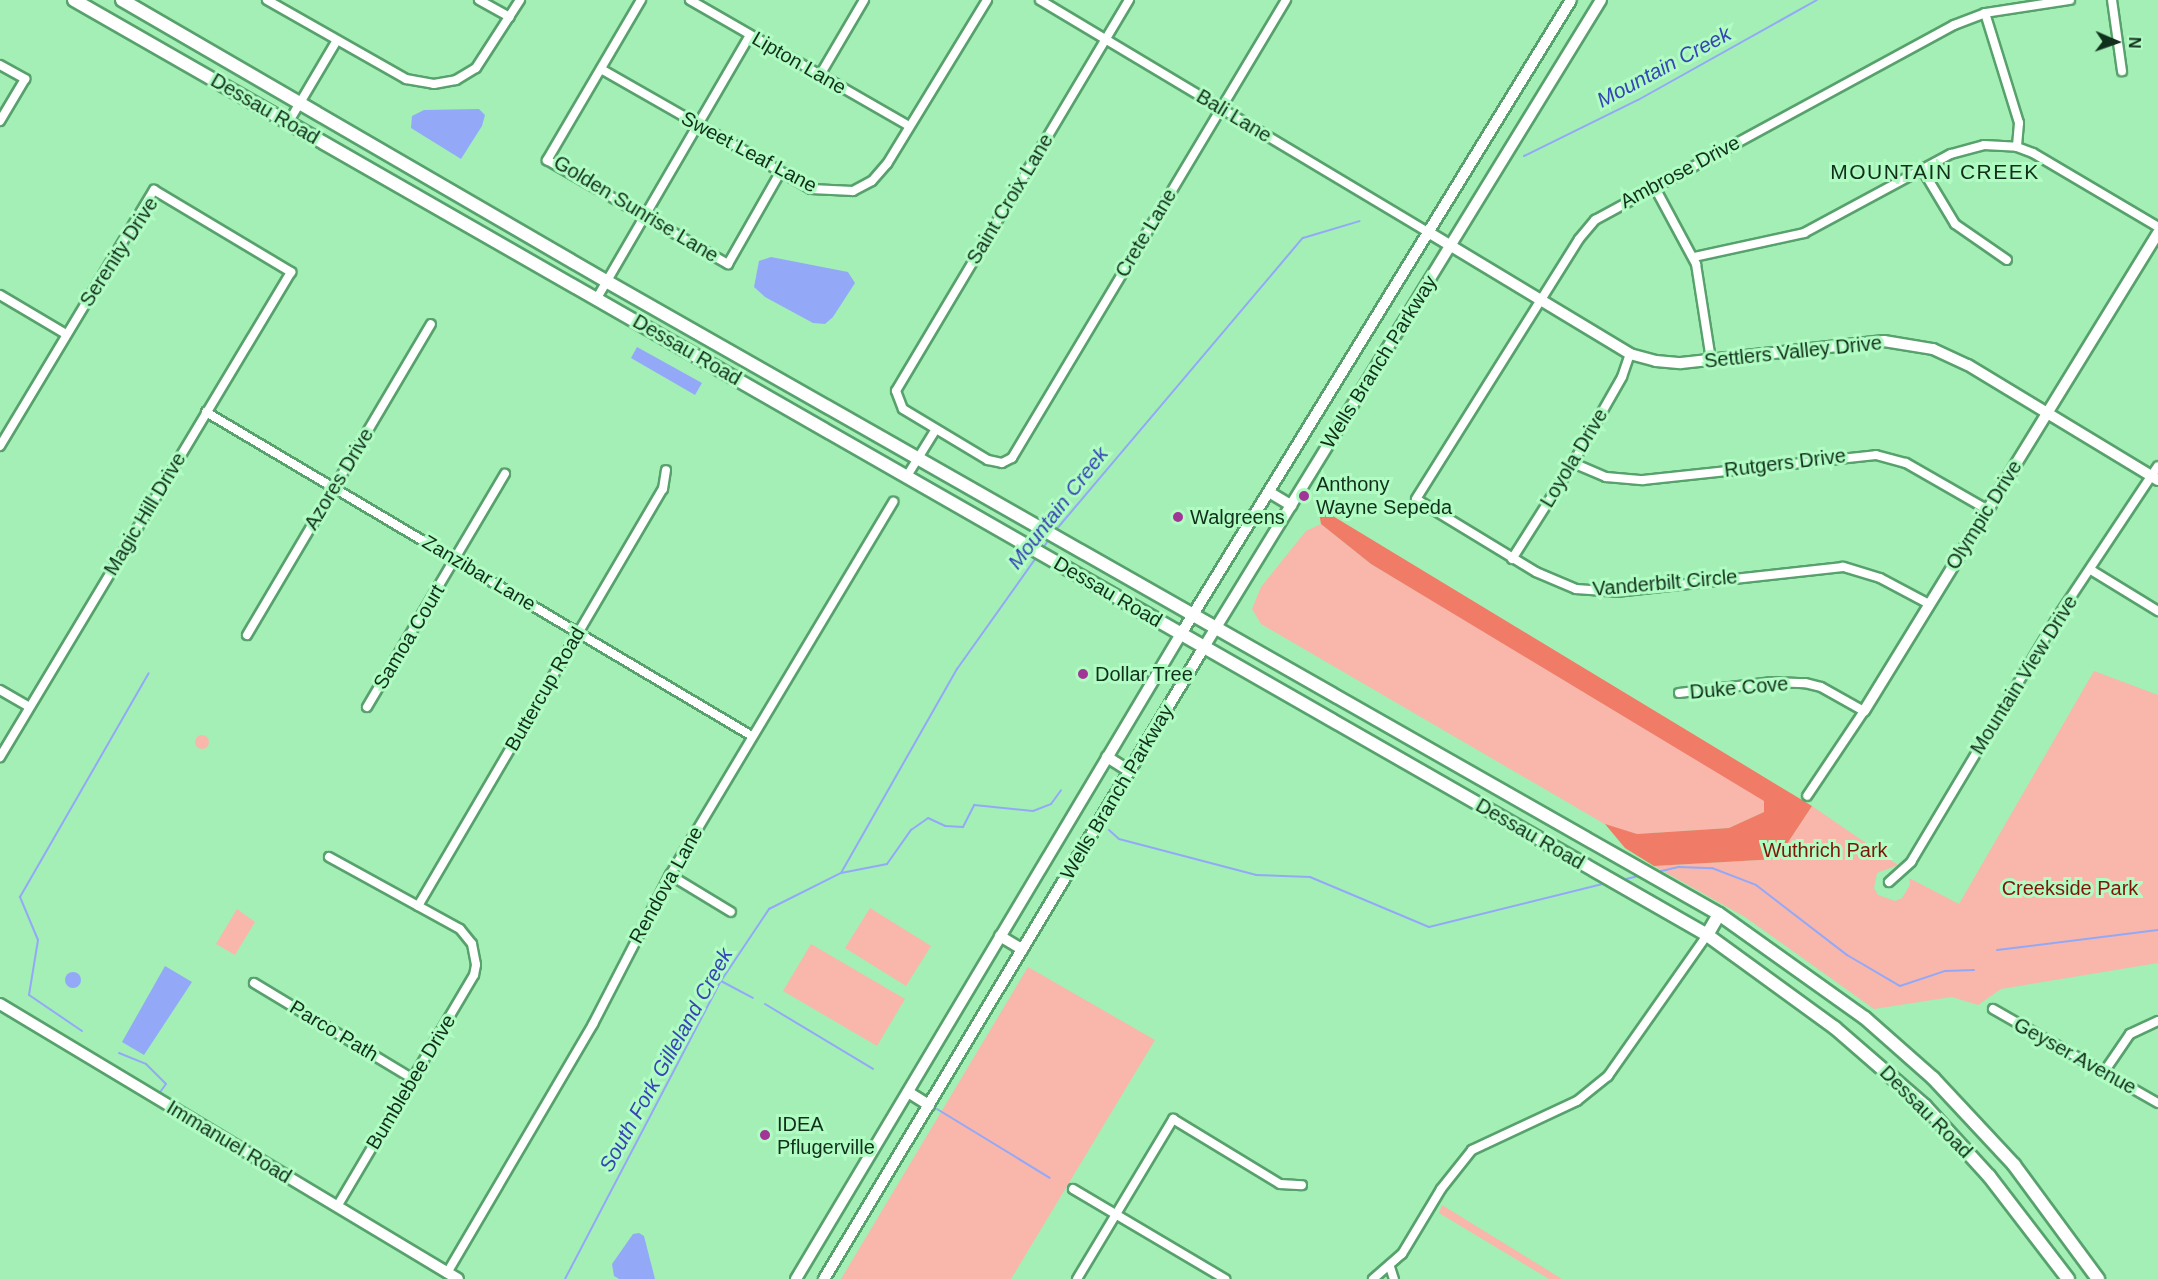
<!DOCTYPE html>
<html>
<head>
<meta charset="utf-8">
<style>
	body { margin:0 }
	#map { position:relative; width:2158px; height:1279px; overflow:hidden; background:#a3efb6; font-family:Helvetica,sans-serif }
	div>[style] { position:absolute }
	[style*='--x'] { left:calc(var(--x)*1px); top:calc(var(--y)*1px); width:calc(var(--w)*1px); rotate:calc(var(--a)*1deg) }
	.green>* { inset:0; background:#f8b7aa }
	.round { border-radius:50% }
	.forest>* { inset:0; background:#f07c67 }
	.water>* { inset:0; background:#93a9f8 }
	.stream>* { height:2px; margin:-1px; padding:0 1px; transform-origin:1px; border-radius:1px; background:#93a9f8 }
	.roads { filter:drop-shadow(2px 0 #57a16c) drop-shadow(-2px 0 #57a16c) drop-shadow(0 2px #57a16c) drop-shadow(0 -2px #57a16c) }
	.street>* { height:8px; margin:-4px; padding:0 4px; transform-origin:4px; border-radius:4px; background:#fff }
	.secondary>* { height:10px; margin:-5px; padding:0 5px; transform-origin:5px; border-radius:5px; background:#fff }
	.primary>* { height:12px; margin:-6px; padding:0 6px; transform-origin:6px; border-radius:6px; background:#fff }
	.dots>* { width:16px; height:16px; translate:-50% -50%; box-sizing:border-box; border:3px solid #b0fcc3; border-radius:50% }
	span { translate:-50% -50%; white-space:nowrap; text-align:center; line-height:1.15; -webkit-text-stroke:6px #b0fcc3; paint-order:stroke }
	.street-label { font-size:20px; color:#11301b }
	.poi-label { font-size:20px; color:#11301b }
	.left { translate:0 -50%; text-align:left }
	.park-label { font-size:20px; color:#7f1607 }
	.water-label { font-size:21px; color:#3645b5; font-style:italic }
	.neighbourhood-label { font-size:21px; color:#11301b; letter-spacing:1.5px }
	.north { position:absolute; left:2086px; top:12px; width:60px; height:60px; -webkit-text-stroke:4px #b0fcc3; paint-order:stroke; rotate:92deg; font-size:16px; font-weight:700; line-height:24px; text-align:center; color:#11301b }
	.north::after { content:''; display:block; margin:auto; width:21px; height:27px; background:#11301b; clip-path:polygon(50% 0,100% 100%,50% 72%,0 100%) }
</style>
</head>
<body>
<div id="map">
	<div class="green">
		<div style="clip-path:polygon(1321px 524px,1371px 564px,1750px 789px,1764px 801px,1764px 812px,1729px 828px,1637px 834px,1608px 826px,1261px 624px,1252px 609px,1261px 587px,1306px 531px)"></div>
		<div style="clip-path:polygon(2094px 671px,2158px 695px,2158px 963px,2001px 989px,1978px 1005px,1952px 997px,1874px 1009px,1745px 917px,1654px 866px,1777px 859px,1812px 806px,1898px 865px,1877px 873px,1874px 888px,1878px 895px,1895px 901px,1902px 898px,1910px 885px,1909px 878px,1959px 904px)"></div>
		<div class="round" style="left:195px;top:735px;width:14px;height:14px"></div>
		<div style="clip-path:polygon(870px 908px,931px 946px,906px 986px,845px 948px)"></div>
		<div style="clip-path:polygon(237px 909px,255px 922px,235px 955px,216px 944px)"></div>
		<div style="clip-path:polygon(811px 944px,905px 999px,877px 1046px,783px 991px)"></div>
		<div style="clip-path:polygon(1028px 967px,1155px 1040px,1011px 1279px,841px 1279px)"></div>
		<div style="clip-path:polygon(1442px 1205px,1562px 1279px,1549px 1279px,1439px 1213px)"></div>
	</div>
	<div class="forest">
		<div style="clip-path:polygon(1318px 507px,1812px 806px,1777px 859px,1654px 866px,1625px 848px,1605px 824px,1637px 834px,1729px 828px,1764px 812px,1764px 801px,1371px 564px,1321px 524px)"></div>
	</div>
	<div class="water">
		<div style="clip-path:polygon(479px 109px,485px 115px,482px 126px,461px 159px,411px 128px,412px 116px,424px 110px)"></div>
		<div style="clip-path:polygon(771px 257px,848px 272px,855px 283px,833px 317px,825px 324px,813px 323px,765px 297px,754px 287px,759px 261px)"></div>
		<div style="clip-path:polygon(637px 347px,702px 383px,695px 395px,631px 358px)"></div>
		<div style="clip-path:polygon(165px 966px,192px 982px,144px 1055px,122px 1042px)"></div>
		<div class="round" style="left:65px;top:972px;width:16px;height:16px"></div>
		<div style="clip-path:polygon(639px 1233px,644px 1236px,655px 1279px,619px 1279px,614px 1276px,612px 1264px,633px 1234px)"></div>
	</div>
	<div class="stream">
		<div style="--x:1524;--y:156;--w:127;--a:-26.2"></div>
		<div style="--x:1638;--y:100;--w:205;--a:-29.2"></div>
		<div style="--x:1055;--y:531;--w:384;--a:-49.8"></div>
		<div style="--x:1303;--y:238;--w:59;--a:-16.6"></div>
		<div style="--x:1043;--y:548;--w:12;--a:-55"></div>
		<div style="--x:1109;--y:830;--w:13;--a:42"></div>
		<div style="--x:1119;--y:839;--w:142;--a:14.7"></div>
		<div style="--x:1256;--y:875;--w:54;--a:2.1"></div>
		<div style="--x:1310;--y:877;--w:129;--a:22.8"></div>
		<div style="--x:1429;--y:927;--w:183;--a:-13.9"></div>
		<div style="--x:1657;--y:872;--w:23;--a:-13"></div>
		<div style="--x:1679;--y:867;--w:33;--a:2"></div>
		<div style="--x:1712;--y:868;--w:47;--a:21.1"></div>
		<div style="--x:1756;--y:885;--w:115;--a:37.6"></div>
		<div style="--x:1847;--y:955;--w:61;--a:30.3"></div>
		<div style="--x:1900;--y:986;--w:47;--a:-18.4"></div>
		<div style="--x:1945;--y:971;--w:29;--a:-2"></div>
		<div style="--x:841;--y:873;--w:235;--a:-60.4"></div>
		<div style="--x:957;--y:669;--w:140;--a:-54.6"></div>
		<div style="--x:1622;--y:880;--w:21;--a:-14"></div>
		<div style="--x:1997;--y:950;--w:162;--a:-7.1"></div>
		<div style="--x:721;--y:981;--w:36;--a:28"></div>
		<div style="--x:765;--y:1004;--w:126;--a:31"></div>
		<div style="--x:82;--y:1031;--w:64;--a:-145.8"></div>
		<div style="--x:29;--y:995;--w:56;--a:-80.7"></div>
		<div style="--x:38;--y:940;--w:47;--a:-112.7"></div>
		<div style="--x:20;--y:897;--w:258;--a:-60.1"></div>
		<div style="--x:119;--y:1053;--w:29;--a:22"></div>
		<div style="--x:146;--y:1064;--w:28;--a:45"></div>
		<div style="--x:166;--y:1084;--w:9;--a:126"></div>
		<div style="--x:937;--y:1109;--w:132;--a:31.4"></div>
		<div style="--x:565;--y:1279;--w:336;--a:-62.4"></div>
		<div style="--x:721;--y:981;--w:87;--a:-56.3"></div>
		<div style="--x:769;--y:909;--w:80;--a:-26.6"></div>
		<div style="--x:841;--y:873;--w:47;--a:-11.1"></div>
		<div style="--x:887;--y:864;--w:42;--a:-54.8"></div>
		<div style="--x:911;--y:830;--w:21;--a:-35"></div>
		<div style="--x:928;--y:818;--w:19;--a:25"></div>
		<div style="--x:945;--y:826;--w:18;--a:3"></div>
		<div style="--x:963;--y:827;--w:25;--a:-63"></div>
		<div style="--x:974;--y:805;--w:59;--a:5.8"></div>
		<div style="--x:1033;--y:811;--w:19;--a:-21"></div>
		<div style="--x:1051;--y:804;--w:17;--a:-54"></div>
	</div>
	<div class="roads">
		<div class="street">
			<div style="--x:267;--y:0;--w:160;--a:29.6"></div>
			<div style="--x:406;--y:79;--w:28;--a:10"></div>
			<div style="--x:434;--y:84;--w:22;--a:-10"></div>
			<div style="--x:456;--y:80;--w:23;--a:-31"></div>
			<div style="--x:476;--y:68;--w:81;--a:-57.1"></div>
			<div style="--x:479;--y:0;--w:35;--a:29"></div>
			<div style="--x:641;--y:0;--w:186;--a:120.4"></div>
			<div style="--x:547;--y:160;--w:209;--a:29.9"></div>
			<div style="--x:728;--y:264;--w:105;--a:-60.3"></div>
			<div style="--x:690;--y:0;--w:253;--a:29.9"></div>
			<div style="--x:1040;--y:0;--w:452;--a:30.9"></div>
			<div style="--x:1129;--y:0;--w:455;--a:120.8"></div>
			<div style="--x:896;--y:391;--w:19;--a:69"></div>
			<div style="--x:903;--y:409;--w:99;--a:31"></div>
			<div style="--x:988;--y:460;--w:14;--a:12"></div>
			<div style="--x:1002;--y:463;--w:11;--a:-27"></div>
			<div style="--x:1012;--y:458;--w:534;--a:-59.11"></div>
			<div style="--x:2112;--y:0;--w:72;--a:82"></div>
			<div style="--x:1985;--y:13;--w:115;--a:72.8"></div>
			<div style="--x:2019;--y:123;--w:24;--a:95"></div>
			<div style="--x:0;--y:65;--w:29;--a:29"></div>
			<div style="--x:25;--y:79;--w:49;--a:120.8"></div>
			<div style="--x:601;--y:69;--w:242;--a:29.7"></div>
			<div style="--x:811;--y:189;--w:42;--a:2.7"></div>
			<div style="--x:853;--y:191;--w:21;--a:-28"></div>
			<div style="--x:872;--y:181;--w:23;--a:-49"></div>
			<div style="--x:887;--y:164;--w:192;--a:-58.6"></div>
			<div style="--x:820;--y:75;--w:87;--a:-59.6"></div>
			<div style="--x:288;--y:123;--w:96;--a:-59.4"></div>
			<div style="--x:1922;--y:169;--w:64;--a:59"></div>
			<div style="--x:1955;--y:224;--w:63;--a:34.7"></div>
			<div style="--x:1654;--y:186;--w:89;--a:61.7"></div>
			<div style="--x:1696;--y:264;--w:97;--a:81.1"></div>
			<div style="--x:1694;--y:257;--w:113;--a:-12.3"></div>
			<div style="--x:1804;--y:233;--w:167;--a:-28.3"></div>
			<div style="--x:1951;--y:154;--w:34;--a:-15"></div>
			<div style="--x:1984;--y:145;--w:33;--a:3"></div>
			<div style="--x:2017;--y:147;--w:17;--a:21"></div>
			<div style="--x:2033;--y:153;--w:145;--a:30.6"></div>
			<div style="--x:0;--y:295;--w:77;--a:30.6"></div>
			<div style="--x:597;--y:298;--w:304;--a:-59.8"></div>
			<div style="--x:206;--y:412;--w:635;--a:30.69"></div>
			<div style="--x:0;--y:446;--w:299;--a:-59"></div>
			<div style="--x:154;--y:190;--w:160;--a:30.9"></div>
			<div style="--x:291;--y:272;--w:566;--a:120.96"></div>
			<div style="--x:1573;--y:463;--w:36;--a:23"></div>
			<div style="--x:1606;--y:477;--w:37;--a:5"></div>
			<div style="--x:1643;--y:480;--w:234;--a:-6.1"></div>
			<div style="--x:1876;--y:455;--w:31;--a:15"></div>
			<div style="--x:1906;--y:463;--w:95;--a:29.8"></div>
			<div style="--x:907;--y:476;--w:55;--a:-58.3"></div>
			<div style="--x:1512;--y:559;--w:114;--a:-57.6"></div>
			<div style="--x:1573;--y:463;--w:99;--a:-60.3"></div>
			<div style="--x:1622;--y:377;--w:24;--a:-71"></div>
			<div style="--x:2091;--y:570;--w:79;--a:31.5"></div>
			<div style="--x:1929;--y:604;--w:55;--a:-152"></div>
			<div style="--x:1880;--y:578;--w:39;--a:-163"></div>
			<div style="--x:1843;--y:567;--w:226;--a:173.7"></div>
			<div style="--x:1618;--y:592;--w:42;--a:-175.9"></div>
			<div style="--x:1576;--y:589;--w:43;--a:-157"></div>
			<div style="--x:1536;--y:572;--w:140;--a:-148.7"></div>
			<div style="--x:1416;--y:499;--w:307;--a:-57.9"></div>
			<div style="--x:1579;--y:239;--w:25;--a:-50"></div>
			<div style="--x:1595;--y:220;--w:409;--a:-28.5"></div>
			<div style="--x:1954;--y:25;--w:33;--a:-21"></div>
			<div style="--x:1985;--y:13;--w:86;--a:-8.7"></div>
			<div style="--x:247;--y:635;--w:361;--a:-59.4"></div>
			<div style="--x:0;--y:690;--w:34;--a:30"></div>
			<div style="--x:1679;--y:693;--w:94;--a:-6.7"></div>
			<div style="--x:1772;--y:682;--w:33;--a:2"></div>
			<div style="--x:1805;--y:683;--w:16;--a:14"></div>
			<div style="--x:1821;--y:687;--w:49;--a:29.2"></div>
			<div style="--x:1864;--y:711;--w:102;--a:123.8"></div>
			<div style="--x:367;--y:707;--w:271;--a:-59.4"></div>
			<div style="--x:329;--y:857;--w:149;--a:28.8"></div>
			<div style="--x:460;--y:929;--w:19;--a:51"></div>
			<div style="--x:472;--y:944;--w:21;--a:79"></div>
			<div style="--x:476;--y:965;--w:10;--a:101"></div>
			<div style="--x:474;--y:975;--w:269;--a:120.6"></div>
			<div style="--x:670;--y:875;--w:71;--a:31.2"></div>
			<div style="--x:1889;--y:882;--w:30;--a:-42"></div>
			<div style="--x:1911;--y:862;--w:284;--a:-59.1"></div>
			<div style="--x:2057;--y:618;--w:182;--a:-56.4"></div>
			<div style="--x:418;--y:906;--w:484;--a:-59.6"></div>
			<div style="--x:663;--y:489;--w:19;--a:-81"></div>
			<div style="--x:254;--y:983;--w:186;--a:31.1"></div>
			<div style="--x:1993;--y:1009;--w:190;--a:29.7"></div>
			<div style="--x:2104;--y:1072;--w:46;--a:-55.6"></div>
			<div style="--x:2130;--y:1034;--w:31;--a:-25"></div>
			<div style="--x:1073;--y:1189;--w:177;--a:30.6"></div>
			<div style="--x:1390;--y:1267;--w:13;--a:72"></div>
			<div style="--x:447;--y:1273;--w:289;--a:-59.6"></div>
			<div style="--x:593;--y:1024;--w:168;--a:-62.7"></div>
			<div style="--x:670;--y:875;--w:435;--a:-59.1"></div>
			<div style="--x:1077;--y:1279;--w:187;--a:-59"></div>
			<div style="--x:1173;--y:1119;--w:125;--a:31.3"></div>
			<div style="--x:1280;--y:1184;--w:22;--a:3"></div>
			<div style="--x:1373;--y:1279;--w:38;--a:-41"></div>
			<div style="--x:1402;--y:1254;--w:76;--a:-59"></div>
			<div style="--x:1441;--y:1189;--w:50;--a:-51.5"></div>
			<div style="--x:1472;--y:1150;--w:116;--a:-25"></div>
			<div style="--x:1577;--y:1101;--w:40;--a:-39"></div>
			<div style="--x:1608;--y:1076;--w:172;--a:-54.9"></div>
		</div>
		<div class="secondary">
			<div style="--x:1428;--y:232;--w:236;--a:31.1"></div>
			<div style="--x:1630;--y:354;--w:27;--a:15"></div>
			<div style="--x:1656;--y:361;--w:25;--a:5"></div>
			<div style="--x:1681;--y:363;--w:204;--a:-6.2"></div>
			<div style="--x:1884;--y:341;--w:50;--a:9.3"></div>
			<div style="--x:1933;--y:349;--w:38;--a:25"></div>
			<div style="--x:1968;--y:365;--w:222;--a:31.2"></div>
			<div style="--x:1269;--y:492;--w:26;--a:31"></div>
			<div style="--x:1864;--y:711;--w:561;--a:-58.41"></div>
			<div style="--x:1107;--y:757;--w:26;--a:32"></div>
			<div style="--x:1000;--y:936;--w:26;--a:31"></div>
			<div style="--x:0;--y:1004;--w:534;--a:30.98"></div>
			<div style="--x:908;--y:1092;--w:25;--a:32"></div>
			<div style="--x:796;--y:1279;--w:751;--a:-59.17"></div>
			<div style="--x:1181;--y:634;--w:744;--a:-58.4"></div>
			<div style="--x:824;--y:1279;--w:737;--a:-58.98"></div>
			<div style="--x:1204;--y:647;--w:759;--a:-58.47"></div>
		</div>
		<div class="primary">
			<div style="--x:74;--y:0;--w:1882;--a:29.79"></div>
			<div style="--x:1707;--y:935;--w:158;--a:36"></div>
			<div style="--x:1835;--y:1028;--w:119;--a:40.9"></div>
			<div style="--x:1925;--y:1106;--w:95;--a:47.6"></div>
			<div style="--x:1989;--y:1176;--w:130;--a:52.5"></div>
			<div style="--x:122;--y:0;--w:560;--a:30.14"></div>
			<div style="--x:606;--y:281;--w:1280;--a:29.63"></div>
			<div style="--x:1719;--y:914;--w:179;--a:35.5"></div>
			<div style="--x:1865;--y:1018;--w:91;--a:41.4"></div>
			<div style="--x:1933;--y:1078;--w:119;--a:47"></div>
			<div style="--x:2014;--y:1165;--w:142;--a:53.6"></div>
			<div style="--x:1707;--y:935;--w:24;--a:-60"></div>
		</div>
	</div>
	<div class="dots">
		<div style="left:1304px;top:496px;background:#a13697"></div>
		<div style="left:1178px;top:517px;background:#a13697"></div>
		<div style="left:1083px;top:674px;background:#a13697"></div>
		<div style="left:765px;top:1135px;background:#a13697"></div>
	</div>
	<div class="street-label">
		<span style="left:799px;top:63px;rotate:30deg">Lipton Lane</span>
		<span style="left:265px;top:109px;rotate:30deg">Dessau Road</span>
		<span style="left:1234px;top:116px;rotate:31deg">Bali Lane</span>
		<span style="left:749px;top:152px;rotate:28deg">Sweet Leaf Lane</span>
		<span style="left:1680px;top:172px;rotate:-28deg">Ambrose Drive</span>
		<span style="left:1010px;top:199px;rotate:-59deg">Saint Croix Lane</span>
		<span style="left:636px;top:209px;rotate:31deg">Golden Sunrise Lane</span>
		<span style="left:1146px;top:233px;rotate:-59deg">Crete Lane</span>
		<span style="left:119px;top:252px;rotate:-57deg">Serenity Drive</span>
		<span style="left:687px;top:350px;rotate:30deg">Dessau Road</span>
		<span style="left:1793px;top:352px;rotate:-6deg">Settlers Valley Drive</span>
		<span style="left:1379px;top:362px;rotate:-58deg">Wells Branch Parkway</span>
		<span style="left:1574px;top:458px;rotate:-59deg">Loyola Drive</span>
		<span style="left:1785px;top:463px;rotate:-7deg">Rutgers Drive</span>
		<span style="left:339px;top:479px;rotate:-59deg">Azores Drive</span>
		<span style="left:145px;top:514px;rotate:-59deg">Magic Hill Drive</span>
		<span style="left:1984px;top:515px;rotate:-58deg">Olympic Drive</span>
		<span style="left:479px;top:573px;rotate:31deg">Zanzibar Lane</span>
		<span style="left:1665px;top:583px;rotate:-5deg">Vanderbilt Circle</span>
		<span style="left:1108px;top:592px;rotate:30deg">Dessau Road</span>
		<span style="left:409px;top:637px;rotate:-59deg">Samoa Court</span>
		<span style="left:2024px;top:675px;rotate:-58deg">Mountain View Drive</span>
		<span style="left:1739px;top:688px;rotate:-5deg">Duke Cove</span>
		<span style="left:545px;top:689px;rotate:-60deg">Buttercup Road</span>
		<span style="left:1117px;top:792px;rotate:-59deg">Wells Branch Parkway</span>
		<span style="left:1530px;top:834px;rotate:30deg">Dessau Road</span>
		<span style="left:666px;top:885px;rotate:-61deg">Rendova Lane</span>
		<span style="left:334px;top:1031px;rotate:31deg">Parco Path</span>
		<span style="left:2075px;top:1056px;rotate:29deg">Geyser Avenue</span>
		<span style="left:411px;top:1082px;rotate:-59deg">Bumblebee Drive</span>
		<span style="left:1926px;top:1112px;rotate:45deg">Dessau Road</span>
		<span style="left:229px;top:1142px;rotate:31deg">Immanuel Road</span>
	</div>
	<div class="poi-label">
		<span class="left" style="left:1316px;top:496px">Anthony<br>Wayne Sepeda</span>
		<span class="left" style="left:1190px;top:517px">Walgreens</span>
		<span class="left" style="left:1095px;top:674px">Dollar Tree</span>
		<span class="left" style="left:777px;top:1136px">IDEA<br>Pflugerville</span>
	</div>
	<div class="park-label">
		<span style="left:1825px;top:850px">Wuthrich Park</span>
		<span style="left:2070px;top:888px">Creekside Park</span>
	</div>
	<div class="water-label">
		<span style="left:1664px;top:67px;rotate:-28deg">Mountain Creek</span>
		<span style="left:1058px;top:508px;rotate:-52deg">Mountain Creek</span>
		<span style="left:666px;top:1060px;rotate:-61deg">South Fork Gilleland Creek</span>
	</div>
	<div class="neighbourhood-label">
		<span style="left:1935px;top:172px">MOUNTAIN CREEK</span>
	</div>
	<div class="north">N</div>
</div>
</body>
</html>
